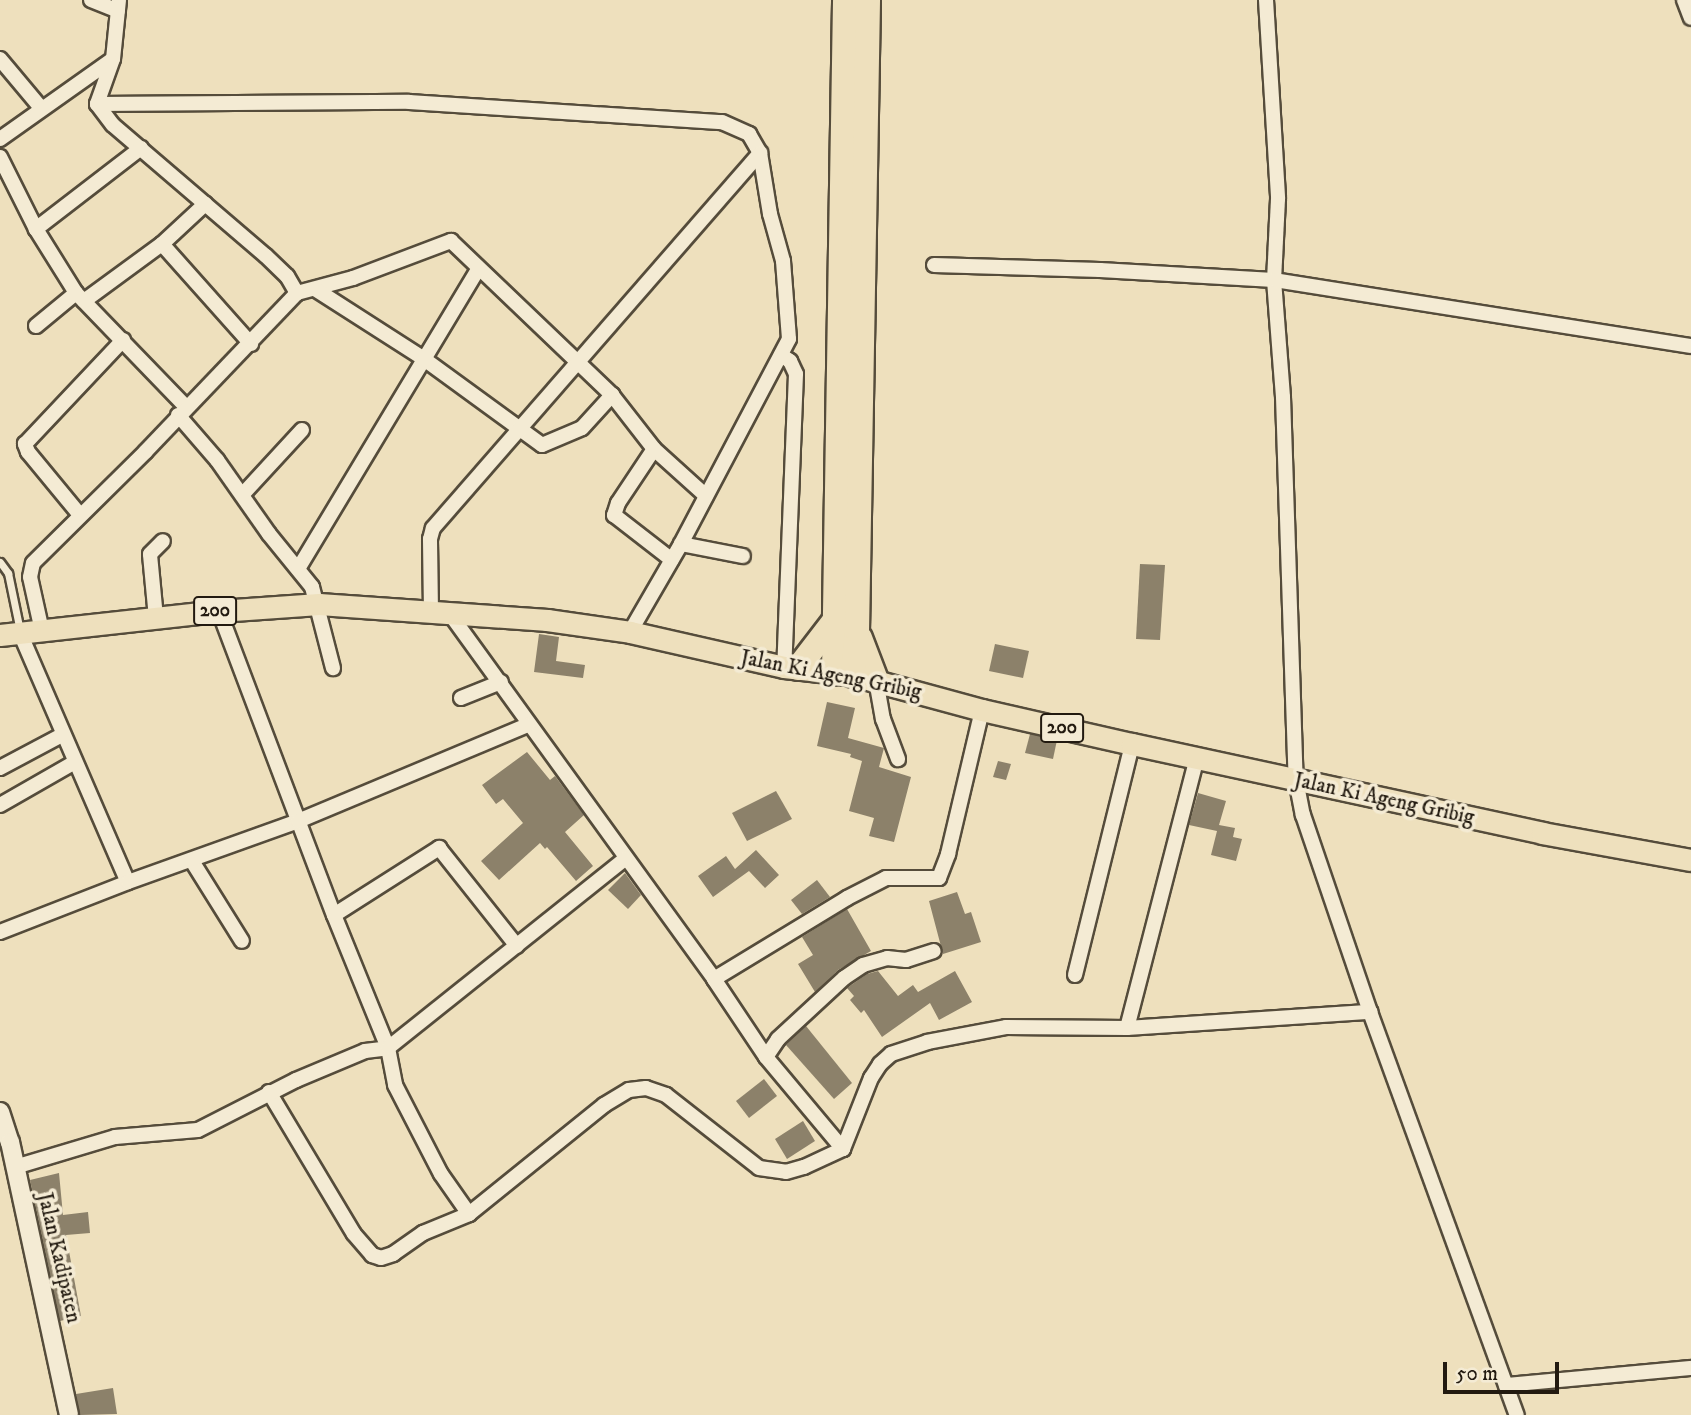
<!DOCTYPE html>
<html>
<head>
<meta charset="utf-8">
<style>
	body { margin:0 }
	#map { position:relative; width:1691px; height:1415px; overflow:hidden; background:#eee0bd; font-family:"IM FELL DW Pica",serif }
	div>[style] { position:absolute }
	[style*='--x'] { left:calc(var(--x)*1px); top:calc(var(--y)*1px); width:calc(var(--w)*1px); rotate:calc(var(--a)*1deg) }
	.building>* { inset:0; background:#8c816a }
	.roads { filter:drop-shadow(2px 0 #554c3b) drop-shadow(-2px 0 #554c3b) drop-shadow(0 2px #554c3b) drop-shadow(0 -2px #554c3b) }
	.service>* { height:7px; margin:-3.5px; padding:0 3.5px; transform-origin:3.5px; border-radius:3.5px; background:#f4ebd4 }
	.minor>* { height:14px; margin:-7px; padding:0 7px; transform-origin:7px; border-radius:7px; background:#f4ebd4 }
	.tertiary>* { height:18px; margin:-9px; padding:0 9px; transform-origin:9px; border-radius:9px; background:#f4ebd4 }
	.primary>* { height:21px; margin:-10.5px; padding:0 10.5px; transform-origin:10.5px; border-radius:10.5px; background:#eee0bd }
	.motorway>* { height:24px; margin:-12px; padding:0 12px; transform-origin:12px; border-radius:12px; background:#eee0bd }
	span { translate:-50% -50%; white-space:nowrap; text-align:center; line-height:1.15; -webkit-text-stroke:7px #f4ebd4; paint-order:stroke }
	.shield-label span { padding:2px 5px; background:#f4ebd4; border:2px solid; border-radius:5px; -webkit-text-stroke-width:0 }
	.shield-label { font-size:19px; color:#221a10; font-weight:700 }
	.street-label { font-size:21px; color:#221a10 }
	.scale { position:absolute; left:1443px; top:1362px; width:116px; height:32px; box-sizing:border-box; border:4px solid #221a10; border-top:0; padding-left:9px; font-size:21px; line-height:24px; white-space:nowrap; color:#221a10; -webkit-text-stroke:5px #f4ebd4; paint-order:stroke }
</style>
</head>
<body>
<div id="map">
	<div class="building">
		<div style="clip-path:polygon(1140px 564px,1165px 565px,1160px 640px,1136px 639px)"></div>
		<div style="clip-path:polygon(539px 634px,559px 637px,556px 661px,585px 665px,583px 678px,534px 672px)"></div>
		<div style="clip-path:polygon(995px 644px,1029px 651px,1023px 678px,989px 671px)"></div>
		<div style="clip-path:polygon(827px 702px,855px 708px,848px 738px,884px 748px,879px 767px,911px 777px,894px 842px,869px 836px,874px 818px,849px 811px,862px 761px,850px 757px,851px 754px,817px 746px)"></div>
		<div style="clip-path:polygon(1030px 734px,1057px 740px,1053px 759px,1025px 753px)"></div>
		<div style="clip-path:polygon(527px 752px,550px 780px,555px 776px,584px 815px,565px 832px,593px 866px,576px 881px,547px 847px,545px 849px,540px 843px,499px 880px,481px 861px,523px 823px,503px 799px,496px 804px,482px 785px)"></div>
		<div style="clip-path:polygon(998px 761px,1011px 764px,1006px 780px,993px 777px)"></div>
		<div style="clip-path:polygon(776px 791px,792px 819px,747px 841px,732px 813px)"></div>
		<div style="clip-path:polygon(1198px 793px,1226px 801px,1219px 825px,1235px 828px,1233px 837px,1242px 839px,1236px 861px,1211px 855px,1217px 831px,1189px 825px)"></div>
		<div style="clip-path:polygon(756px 850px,779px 875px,765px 888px,749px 871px,713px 897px,698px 876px,726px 856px,735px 869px)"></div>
		<div style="clip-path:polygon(625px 873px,641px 895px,628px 909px,608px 890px)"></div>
		<div style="clip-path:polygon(817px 880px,830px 897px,802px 914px,791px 900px)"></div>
		<div style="clip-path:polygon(957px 892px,965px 914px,971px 912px,981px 942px,943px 954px,929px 901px)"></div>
		<div style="clip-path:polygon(847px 909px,871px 951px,838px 970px,815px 992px,798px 964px,813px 955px,802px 937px)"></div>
		<div style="clip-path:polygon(878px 971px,898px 996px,913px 985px,918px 992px,955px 971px,972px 1002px,939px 1020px,930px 1003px,882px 1037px,864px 1010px,861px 1013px,850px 1000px,854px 996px,847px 988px,867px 974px)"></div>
		<div style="clip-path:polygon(806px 1026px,852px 1083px,834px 1099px,786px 1045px)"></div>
		<div style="clip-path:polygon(764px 1079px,777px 1096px,749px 1118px,736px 1101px)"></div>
		<div style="clip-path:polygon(803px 1121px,815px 1141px,787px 1159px,775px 1139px)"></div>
		<div style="clip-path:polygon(59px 1173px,63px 1215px,88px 1212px,90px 1233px,66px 1235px,81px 1316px,60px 1321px,30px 1180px)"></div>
		<div style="clip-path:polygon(113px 1388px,117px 1414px,80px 1415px,76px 1394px)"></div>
	</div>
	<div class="roads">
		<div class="service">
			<div style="--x:0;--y:562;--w:14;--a:54"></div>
			<div style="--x:8;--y:573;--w:59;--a:78.3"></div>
		</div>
		<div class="minor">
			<div style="--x:91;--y:0;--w:29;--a:22"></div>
			<div style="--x:119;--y:0;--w:59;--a:95.8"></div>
			<div style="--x:113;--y:59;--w:48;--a:109.6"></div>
			<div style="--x:97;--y:104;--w:26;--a:53"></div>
			<div style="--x:113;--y:125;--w:201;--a:40.6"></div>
			<div style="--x:266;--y:256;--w:29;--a:44"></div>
			<div style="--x:287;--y:276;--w:20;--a:60"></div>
			<div style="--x:297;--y:293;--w:58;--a:-15"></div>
			<div style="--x:353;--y:278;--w:105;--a:-20.7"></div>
			<div style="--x:451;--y:241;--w:223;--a:43.7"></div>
			<div style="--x:612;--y:395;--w:68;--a:52.1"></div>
			<div style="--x:654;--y:449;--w:70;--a:42.1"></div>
			<div style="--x:1266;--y:0;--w:199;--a:86.5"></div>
			<div style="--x:1278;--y:199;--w:81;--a:92.8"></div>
			<div style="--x:1274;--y:280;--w:117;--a:85.6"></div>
			<div style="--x:1283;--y:397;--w:383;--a:88.1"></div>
			<div style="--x:1296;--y:780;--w:36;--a:79"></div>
			<div style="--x:1303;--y:815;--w:208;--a:71.2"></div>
			<div style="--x:1370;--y:1012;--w:429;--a:70"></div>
			<div style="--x:1684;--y:0;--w:19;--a:69"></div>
			<div style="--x:0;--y:59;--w:64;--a:50.1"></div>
			<div style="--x:97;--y:104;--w:312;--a:-0.4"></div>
			<div style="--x:409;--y:102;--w:314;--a:3.7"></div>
			<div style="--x:722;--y:122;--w:30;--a:24"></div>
			<div style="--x:749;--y:134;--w:22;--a:60"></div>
			<div style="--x:760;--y:153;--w:62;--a:80.7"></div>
			<div style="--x:770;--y:214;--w:49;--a:74.5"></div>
			<div style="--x:783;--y:261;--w:78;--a:85.6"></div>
			<div style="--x:789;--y:339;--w:232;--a:117.8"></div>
			<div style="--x:681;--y:544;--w:102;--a:120.1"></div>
			<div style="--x:0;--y:139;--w:138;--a:-35.3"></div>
			<div style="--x:141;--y:148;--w:133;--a:142.4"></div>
			<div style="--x:36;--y:229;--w:75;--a:58"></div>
			<div style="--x:76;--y:293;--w:158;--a:46"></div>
			<div style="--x:0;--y:157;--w:80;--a:63.4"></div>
			<div style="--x:162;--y:244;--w:134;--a:48.3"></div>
			<div style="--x:934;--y:265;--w:166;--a:1.7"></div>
			<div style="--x:1100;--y:270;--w:174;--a:3.3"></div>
			<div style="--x:1274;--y:280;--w:422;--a:9"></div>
			<div style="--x:315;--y:289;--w:130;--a:32.7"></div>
			<div style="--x:424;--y:359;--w:146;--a:36.1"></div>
			<div style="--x:542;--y:445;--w:43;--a:-23"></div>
			<div style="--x:582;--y:428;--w:45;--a:-47.7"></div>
			<div style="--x:84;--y:301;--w:97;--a:-36.2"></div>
			<div style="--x:162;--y:244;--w:59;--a:-42.9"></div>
			<div style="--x:36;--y:326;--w:52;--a:-39.5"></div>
			<div style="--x:781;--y:355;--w:11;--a:34"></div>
			<div style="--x:790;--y:361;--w:14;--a:65"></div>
			<div style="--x:796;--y:374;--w:293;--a:92.3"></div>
			<div style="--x:178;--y:415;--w:60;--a:49.1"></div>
			<div style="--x:217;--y:460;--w:90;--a:54.9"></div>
			<div style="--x:269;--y:534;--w:68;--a:50.9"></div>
			<div style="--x:312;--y:587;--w:84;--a:75.5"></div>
			<div style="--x:654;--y:449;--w:65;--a:123.7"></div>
			<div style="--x:618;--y:503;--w:13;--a:108"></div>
			<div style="--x:614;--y:515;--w:73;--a:37.8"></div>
			<div style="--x:243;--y:494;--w:87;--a:-47.3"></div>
			<div style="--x:80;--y:515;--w:82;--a:-129.5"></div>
			<div style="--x:28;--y:452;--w:9;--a:-111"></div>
			<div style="--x:25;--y:444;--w:143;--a:-46.7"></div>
			<div style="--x:681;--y:544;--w:63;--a:11"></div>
			<div style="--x:298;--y:569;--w:350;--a:-59"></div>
			<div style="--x:219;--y:611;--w:325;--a:69.3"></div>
			<div style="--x:334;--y:915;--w:144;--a:67.9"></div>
			<div style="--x:388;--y:1048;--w:38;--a:79"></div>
			<div style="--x:395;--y:1085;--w:100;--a:62.7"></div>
			<div style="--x:441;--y:1174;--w:49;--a:55"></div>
			<div style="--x:431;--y:612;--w:73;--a:-90.8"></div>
			<div style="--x:430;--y:539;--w:11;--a:-75"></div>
			<div style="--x:433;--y:528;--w:498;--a:-48.9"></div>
			<div style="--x:450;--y:614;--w:450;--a:54.1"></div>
			<div style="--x:714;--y:979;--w:94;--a:56.3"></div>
			<div style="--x:766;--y:1057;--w:120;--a:50.1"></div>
			<div style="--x:156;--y:618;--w:64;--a:-95.4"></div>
			<div style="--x:150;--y:554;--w:18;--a:-45"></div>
			<div style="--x:42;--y:631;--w:55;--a:-102.5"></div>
			<div style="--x:30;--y:577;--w:14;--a:-78"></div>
			<div style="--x:33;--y:563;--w:159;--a:-44.7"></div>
			<div style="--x:146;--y:451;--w:219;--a:-46.3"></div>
			<div style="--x:20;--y:633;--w:271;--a:66.6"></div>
			<div style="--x:876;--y:680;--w:40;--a:80"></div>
			<div style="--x:883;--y:719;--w:43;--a:69.4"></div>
			<div style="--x:461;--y:698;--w:43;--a:-21.8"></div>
			<div style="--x:0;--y:768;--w:70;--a:-28"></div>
			<div style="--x:0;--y:805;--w:86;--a:-29.8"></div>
			<div style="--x:192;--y:861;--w:94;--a:58"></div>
			<div style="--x:334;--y:915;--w:125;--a:-32.5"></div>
			<div style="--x:439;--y:848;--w:125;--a:51.5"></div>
			<div style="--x:0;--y:932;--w:137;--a:-21.3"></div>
			<div style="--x:128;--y:882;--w:181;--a:-19.7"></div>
			<div style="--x:298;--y:821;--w:249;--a:-22.7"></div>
			<div style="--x:1075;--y:975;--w:238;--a:-76.1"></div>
			<div style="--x:714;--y:979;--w:156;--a:-31.3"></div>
			<div style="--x:847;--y:898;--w:44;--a:-27.1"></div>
			<div style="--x:886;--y:878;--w:53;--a:0"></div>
			<div style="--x:939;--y:878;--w:26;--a:-69"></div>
			<div style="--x:948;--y:854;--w:148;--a:-76.7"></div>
			<div style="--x:1127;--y:1028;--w:280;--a:-75.5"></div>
			<div style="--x:766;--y:1057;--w:22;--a:-56"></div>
			<div style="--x:778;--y:1039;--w:90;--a:-42.7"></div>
			<div style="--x:844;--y:978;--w:23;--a:-34"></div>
			<div style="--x:863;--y:965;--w:25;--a:-16"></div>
			<div style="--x:887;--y:958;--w:19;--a:6"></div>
			<div style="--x:906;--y:960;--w:29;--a:-18"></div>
			<div style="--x:269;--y:1092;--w:165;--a:59.1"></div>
			<div style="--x:354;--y:1234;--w:28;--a:49"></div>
			<div style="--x:372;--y:1255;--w:9;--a:18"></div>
			<div style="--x:381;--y:1258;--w:13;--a:-18"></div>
			<div style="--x:393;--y:1254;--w:37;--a:-35"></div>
			<div style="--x:423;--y:1233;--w:50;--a:-22.4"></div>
			<div style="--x:469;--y:1214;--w:174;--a:-38.9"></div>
			<div style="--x:604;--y:1105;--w:29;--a:-31"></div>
			<div style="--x:629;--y:1090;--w:17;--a:-7"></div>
			<div style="--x:646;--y:1088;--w:21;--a:19"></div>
			<div style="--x:666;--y:1095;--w:118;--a:38.1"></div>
			<div style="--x:759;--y:1168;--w:27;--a:8"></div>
			<div style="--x:786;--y:1172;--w:19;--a:-16"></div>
			<div style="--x:804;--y:1167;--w:43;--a:-24.8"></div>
			<div style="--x:843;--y:1149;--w:76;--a:-68.5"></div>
			<div style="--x:871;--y:1078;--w:17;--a:-57"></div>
			<div style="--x:880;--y:1064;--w:15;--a:-42"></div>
			<div style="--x:891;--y:1054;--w:38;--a:-18"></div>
			<div style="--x:927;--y:1042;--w:80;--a:-10.8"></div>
			<div style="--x:1006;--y:1027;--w:121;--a:0.5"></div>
			<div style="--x:1127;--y:1028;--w:244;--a:-3.8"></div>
			<div style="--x:15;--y:1167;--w:104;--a:-16.7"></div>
			<div style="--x:115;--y:1137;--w:83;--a:-4.8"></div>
			<div style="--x:198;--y:1130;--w:110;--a:-27"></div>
			<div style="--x:296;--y:1080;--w:75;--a:-22.8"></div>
			<div style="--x:365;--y:1051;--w:23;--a:-7"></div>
			<div style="--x:388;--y:1048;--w:303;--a:-38.6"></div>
			<div style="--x:1506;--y:1385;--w:186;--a:-5.3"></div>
		</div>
		<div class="tertiary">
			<div style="--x:0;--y:1112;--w:32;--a:72"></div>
			<div style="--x:10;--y:1142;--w:279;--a:77.8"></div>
		</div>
		<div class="primary">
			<div style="--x:0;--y:635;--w:220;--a:-6.3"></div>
			<div style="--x:219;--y:611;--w:100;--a:-4"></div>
			<div style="--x:319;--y:604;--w:229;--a:4"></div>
			<div style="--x:547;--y:620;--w:84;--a:8.2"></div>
			<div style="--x:630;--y:632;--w:158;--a:12.8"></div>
			<div style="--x:784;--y:667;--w:69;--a:6.6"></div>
			<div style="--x:853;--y:675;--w:134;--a:15.2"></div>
			<div style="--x:982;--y:710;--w:154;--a:12.8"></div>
			<div style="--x:1132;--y:744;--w:420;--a:12.2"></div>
			<div style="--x:1542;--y:833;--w:151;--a:10.3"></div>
		</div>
		<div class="motorway">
			<div style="--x:860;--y:638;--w:45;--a:69.1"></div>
			<div style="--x:798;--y:668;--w:59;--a:-52.5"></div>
			<div style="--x:834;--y:673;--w:673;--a:-89.06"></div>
			<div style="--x:853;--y:675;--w:44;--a:-84.8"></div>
			<div style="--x:857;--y:631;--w:631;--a:-89"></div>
		</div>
	</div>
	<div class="shield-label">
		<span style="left:215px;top:611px">200</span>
		<span style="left:1062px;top:728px">200</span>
	</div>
	<div class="street-label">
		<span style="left:831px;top:675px;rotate:11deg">Jalan Ki Ageng Gribig</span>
		<span style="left:1384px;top:799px;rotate:12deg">Jalan Ki Ageng Gribig</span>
		<span style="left:59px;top:1258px;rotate:77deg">Jalan Kadipaten</span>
	</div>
	<div class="scale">50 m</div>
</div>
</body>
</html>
